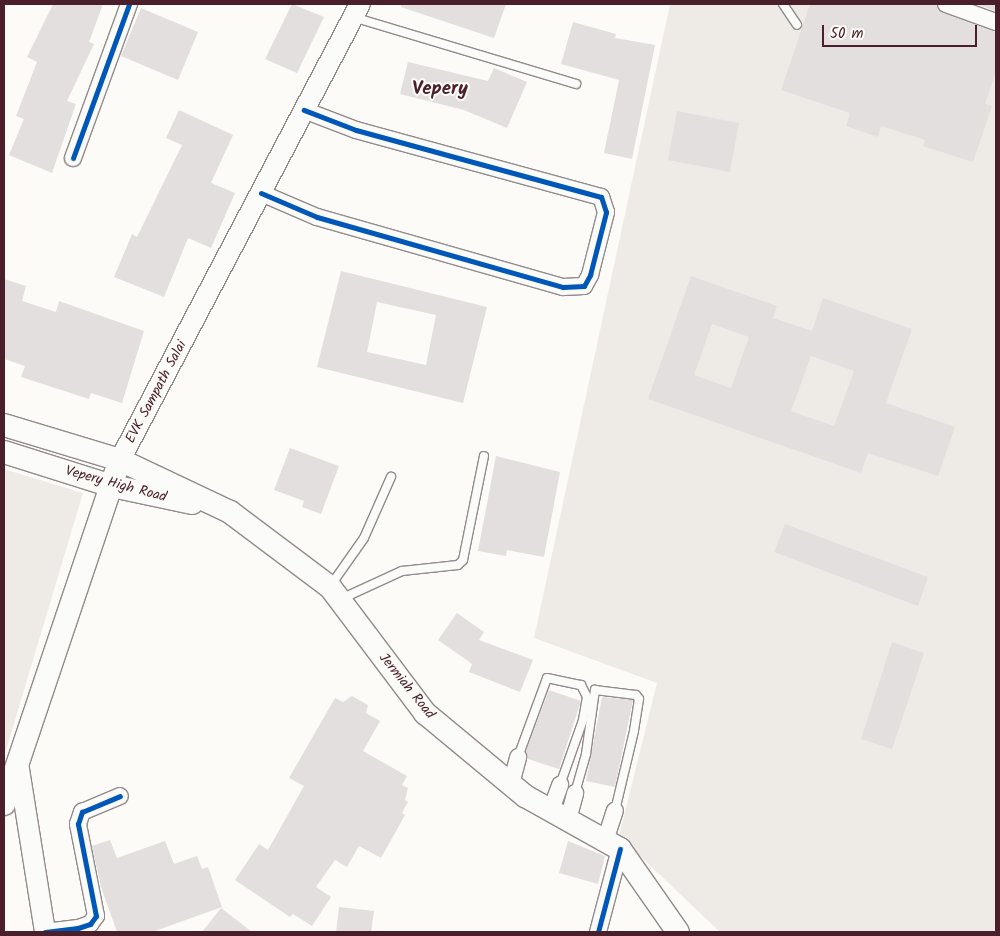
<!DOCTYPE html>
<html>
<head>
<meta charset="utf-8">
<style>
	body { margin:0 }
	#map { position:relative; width:1000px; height:936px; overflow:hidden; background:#fcfbf8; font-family:Kalam,sans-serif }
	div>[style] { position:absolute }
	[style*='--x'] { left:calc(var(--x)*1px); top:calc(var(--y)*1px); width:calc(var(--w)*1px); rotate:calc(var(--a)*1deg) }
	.built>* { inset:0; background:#eeebe7 }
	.building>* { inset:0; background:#e2dfde }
	.roads { filter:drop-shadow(1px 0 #928a8b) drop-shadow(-1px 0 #928a8b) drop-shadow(0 1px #928a8b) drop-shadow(0 -1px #928a8b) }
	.service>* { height:8px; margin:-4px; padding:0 4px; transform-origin:4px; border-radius:4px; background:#fbfbf9 }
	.minor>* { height:16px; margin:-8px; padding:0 8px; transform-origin:8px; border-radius:8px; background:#fbfbf9 }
	.tertiary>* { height:20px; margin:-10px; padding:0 10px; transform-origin:10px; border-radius:10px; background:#fbfbf9 }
	.secondary>* { height:22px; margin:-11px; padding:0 11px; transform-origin:11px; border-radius:11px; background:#fbfbf9 }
	.cycleway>* { height:5px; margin:-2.5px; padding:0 2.5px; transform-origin:2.5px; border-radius:2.5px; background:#0057b8 }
	span { translate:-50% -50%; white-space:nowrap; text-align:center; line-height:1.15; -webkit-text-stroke:4px #fdfcf7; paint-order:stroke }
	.street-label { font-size:14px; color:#4a1f2b }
	.district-label { font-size:19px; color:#4a1f2b; font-weight:700 }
	.frame { position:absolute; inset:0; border:5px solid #4a1f2b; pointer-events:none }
	.scale { position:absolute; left:822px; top:25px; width:155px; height:22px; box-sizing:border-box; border:2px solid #4a1f2b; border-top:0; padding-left:6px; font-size:15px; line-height:18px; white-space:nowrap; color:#4a1f2b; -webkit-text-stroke:4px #fdfcf7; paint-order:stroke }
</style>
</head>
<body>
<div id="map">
	<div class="built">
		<div style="clip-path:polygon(670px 4px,899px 4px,996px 34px,996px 932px,720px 932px,619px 836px,657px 683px,534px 638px)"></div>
		<div style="clip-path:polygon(4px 469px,83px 493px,4px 757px)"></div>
	</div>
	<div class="building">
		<div style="clip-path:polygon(53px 4px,103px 4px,89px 42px,94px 44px,67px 101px,76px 104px,52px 173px,9px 155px,24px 119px,16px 116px,37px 62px,27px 57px)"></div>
		<div style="clip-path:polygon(292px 4px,324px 17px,297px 73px,265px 59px)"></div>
		<div style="clip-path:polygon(401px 4px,506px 4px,494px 38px,401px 7px)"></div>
		<div style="clip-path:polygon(810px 4px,936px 4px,943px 13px,996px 32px,996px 72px,985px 104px,992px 106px,973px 162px,923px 146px,925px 140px,881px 126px,878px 137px,846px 126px,850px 113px,781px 90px)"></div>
		<div style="clip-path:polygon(975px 4px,996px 4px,996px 11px)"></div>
		<div style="clip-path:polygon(141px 8px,198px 32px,178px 80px,121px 56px)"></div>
		<div style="clip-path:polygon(573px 22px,616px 34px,615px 38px,655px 45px,632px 159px,604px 153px,619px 80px,561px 64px)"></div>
		<div style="clip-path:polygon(408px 62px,488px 81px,494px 68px,527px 82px,507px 128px,464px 110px,400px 94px)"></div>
		<div style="clip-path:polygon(179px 110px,233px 135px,211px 183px,235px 193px,211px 248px,188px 238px,164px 297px,114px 277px,132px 234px,137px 237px,182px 145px,166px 138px)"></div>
		<div style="clip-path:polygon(677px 111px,739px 123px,730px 172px,668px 160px)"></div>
		<div style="clip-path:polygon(evenodd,341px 271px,487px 307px,463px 403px,317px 367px,341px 271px,377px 302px,436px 315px,426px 365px,367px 352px,377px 302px)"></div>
		<div style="clip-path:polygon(evenodd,691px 276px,777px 306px,773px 318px,812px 331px,823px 298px,912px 329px,886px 403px,955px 427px,938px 476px,868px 453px,861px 473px,648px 399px,691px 276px,712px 324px,749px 337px,731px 388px,694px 375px,712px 324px,691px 276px,811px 356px,854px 371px,834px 426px,791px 411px,811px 356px)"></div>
		<div style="clip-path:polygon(4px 279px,26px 286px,22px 301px,56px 312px,59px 301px,144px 331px,122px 403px,91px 393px,89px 399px,21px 377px,25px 366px,4px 359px)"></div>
		<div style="clip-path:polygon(290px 448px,339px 466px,321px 514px,302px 507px,304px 501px,274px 490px)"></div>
		<div style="clip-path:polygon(496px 456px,560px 472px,544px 557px,507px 550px,506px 556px,478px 551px)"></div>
		<div style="clip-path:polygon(785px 524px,928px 577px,918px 606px,774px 552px)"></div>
		<div style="clip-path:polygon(457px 613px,484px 632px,479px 640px,533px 660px,520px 692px,469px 672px,472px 664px,438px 640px)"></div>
		<div style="clip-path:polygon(892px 642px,924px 653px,892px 749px,861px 739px)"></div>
		<div style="clip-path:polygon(549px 690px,581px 701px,559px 769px,528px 759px,526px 751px)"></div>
		<div style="clip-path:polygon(352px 696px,368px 705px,366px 713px,380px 721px,363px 751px,407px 776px,402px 785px,408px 788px,405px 800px,408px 802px,402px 813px,405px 815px,381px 858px,359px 846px,347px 867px,335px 860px,316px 887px,331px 897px,312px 926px,293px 914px,290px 917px,235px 880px,259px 844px,268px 850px,304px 786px,289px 778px,335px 698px,343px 702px)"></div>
		<div style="clip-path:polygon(602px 697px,633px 700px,615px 787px,586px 781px)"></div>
		<div style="clip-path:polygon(110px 840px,117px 858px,165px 841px,174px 864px,197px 856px,202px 869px,208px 867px,222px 907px,152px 932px,117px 932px,101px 887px,92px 846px)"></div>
		<div style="clip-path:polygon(568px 841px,605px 856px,598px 884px,559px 873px)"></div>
		<div style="clip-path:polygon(339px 907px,374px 911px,371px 932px,336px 932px)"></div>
		<div style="clip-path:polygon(221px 908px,252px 932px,202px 932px)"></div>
	</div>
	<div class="roads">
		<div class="service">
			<div style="--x:783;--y:4;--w:25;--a:56"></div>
			<div style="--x:353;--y:17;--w:233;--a:16.7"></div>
			<div style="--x:331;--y:585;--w:57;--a:-54.9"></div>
			<div style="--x:364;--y:538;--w:67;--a:-66.1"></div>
			<div style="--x:341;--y:599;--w:67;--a:-24.7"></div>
			<div style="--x:402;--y:571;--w:56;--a:-6.1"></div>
			<div style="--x:458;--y:565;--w:7;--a:-45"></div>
			<div style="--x:463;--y:560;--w:106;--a:-78.6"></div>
			<div style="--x:518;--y:757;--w:84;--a:-69.8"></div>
			<div style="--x:547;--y:678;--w:35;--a:12"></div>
			<div style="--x:581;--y:685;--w:13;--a:63"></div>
			<div style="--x:587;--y:697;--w:23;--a:100"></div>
			<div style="--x:583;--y:720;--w:69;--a:109.5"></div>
			<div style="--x:575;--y:793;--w:41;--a:-74.2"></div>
			<div style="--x:586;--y:754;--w:65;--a:-82"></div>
			<div style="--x:595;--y:690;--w:41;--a:7"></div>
			<div style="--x:636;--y:695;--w:5;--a:53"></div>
			<div style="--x:639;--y:699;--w:32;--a:99"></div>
			<div style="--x:634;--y:731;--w:82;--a:103.4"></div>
		</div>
		<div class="minor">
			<div style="--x:946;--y:4;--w:53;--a:19.8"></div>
			<div style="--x:73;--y:158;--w:164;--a:-70"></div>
			<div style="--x:261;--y:193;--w:61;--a:23.2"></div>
			<div style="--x:317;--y:217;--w:256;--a:15.9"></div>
			<div style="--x:563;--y:287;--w:21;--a:-3"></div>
			<div style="--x:584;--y:286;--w:13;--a:-61"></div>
			<div style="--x:590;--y:275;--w:65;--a:-75.7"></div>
			<div style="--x:606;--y:212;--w:16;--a:-108"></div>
			<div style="--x:601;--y:197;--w:254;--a:-164.7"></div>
			<div style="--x:356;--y:130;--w:56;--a:-159"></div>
			<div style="--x:511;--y:784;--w:28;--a:-75"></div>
			<div style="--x:551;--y:810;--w:27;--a:-70"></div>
			<div style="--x:568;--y:820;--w:28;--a:-75"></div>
			<div style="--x:605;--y:841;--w:32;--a:-72"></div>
			<div style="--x:45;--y:932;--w:33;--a:-7"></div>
			<div style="--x:78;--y:928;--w:13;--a:-18"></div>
			<div style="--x:90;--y:924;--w:10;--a:-53"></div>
			<div style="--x:96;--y:916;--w:94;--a:-101.1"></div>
			<div style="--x:78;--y:824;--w:13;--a:-72"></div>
			<div style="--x:82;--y:812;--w:41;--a:-22.8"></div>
			<div style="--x:598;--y:932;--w:86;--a:-75.2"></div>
		</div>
		<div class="tertiary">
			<div style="--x:120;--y:460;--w:515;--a:-62.24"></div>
			<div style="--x:18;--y:763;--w:171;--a:80.9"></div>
		</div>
		<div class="secondary">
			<div style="--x:4;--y:425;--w:121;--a:16.8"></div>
			<div style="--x:120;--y:460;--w:122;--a:25.3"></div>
			<div style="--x:230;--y:512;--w:125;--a:36.9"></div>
			<div style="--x:330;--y:587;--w:158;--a:53"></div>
			<div style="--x:425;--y:713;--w:130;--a:39.7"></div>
			<div style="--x:525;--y:796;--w:109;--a:29.2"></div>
			<div style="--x:620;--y:849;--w:101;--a:55.1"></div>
			<div style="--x:4;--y:452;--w:113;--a:17.5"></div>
			<div style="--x:112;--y:486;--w:82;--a:12"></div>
			<div style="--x:4;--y:804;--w:363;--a:-71.4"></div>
		</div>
	</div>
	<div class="cycleway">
		<div style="--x:73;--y:158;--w:164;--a:-70"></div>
		<div style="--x:261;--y:193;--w:61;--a:23.2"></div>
		<div style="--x:317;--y:217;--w:256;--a:15.9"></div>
		<div style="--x:563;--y:287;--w:21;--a:-3"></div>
		<div style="--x:584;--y:286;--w:13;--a:-61"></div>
		<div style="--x:590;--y:275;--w:65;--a:-75.7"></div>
		<div style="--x:606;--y:212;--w:16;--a:-108"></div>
		<div style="--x:601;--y:197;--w:254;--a:-164.7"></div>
		<div style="--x:356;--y:130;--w:56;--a:-159"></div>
		<div style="--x:45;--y:932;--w:33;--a:-7"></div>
		<div style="--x:78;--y:928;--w:13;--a:-18"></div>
		<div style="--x:90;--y:924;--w:10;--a:-53"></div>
		<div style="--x:96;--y:916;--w:94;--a:-101.1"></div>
		<div style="--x:78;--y:824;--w:13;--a:-72"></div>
		<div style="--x:82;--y:812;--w:41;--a:-22.8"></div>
		<div style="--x:598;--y:932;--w:86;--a:-75.2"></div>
	</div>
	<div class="street-label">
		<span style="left:156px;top:392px;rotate:-62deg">EVK Sampath Salai</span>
		<span style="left:116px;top:484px;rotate:15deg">Vepery High Road</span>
		<span style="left:407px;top:686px;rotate:51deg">Jermiah Road</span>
	</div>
	<div class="district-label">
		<span style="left:440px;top:90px">Vepery</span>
	</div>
	<div class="frame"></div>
	<div class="scale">50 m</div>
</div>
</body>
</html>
